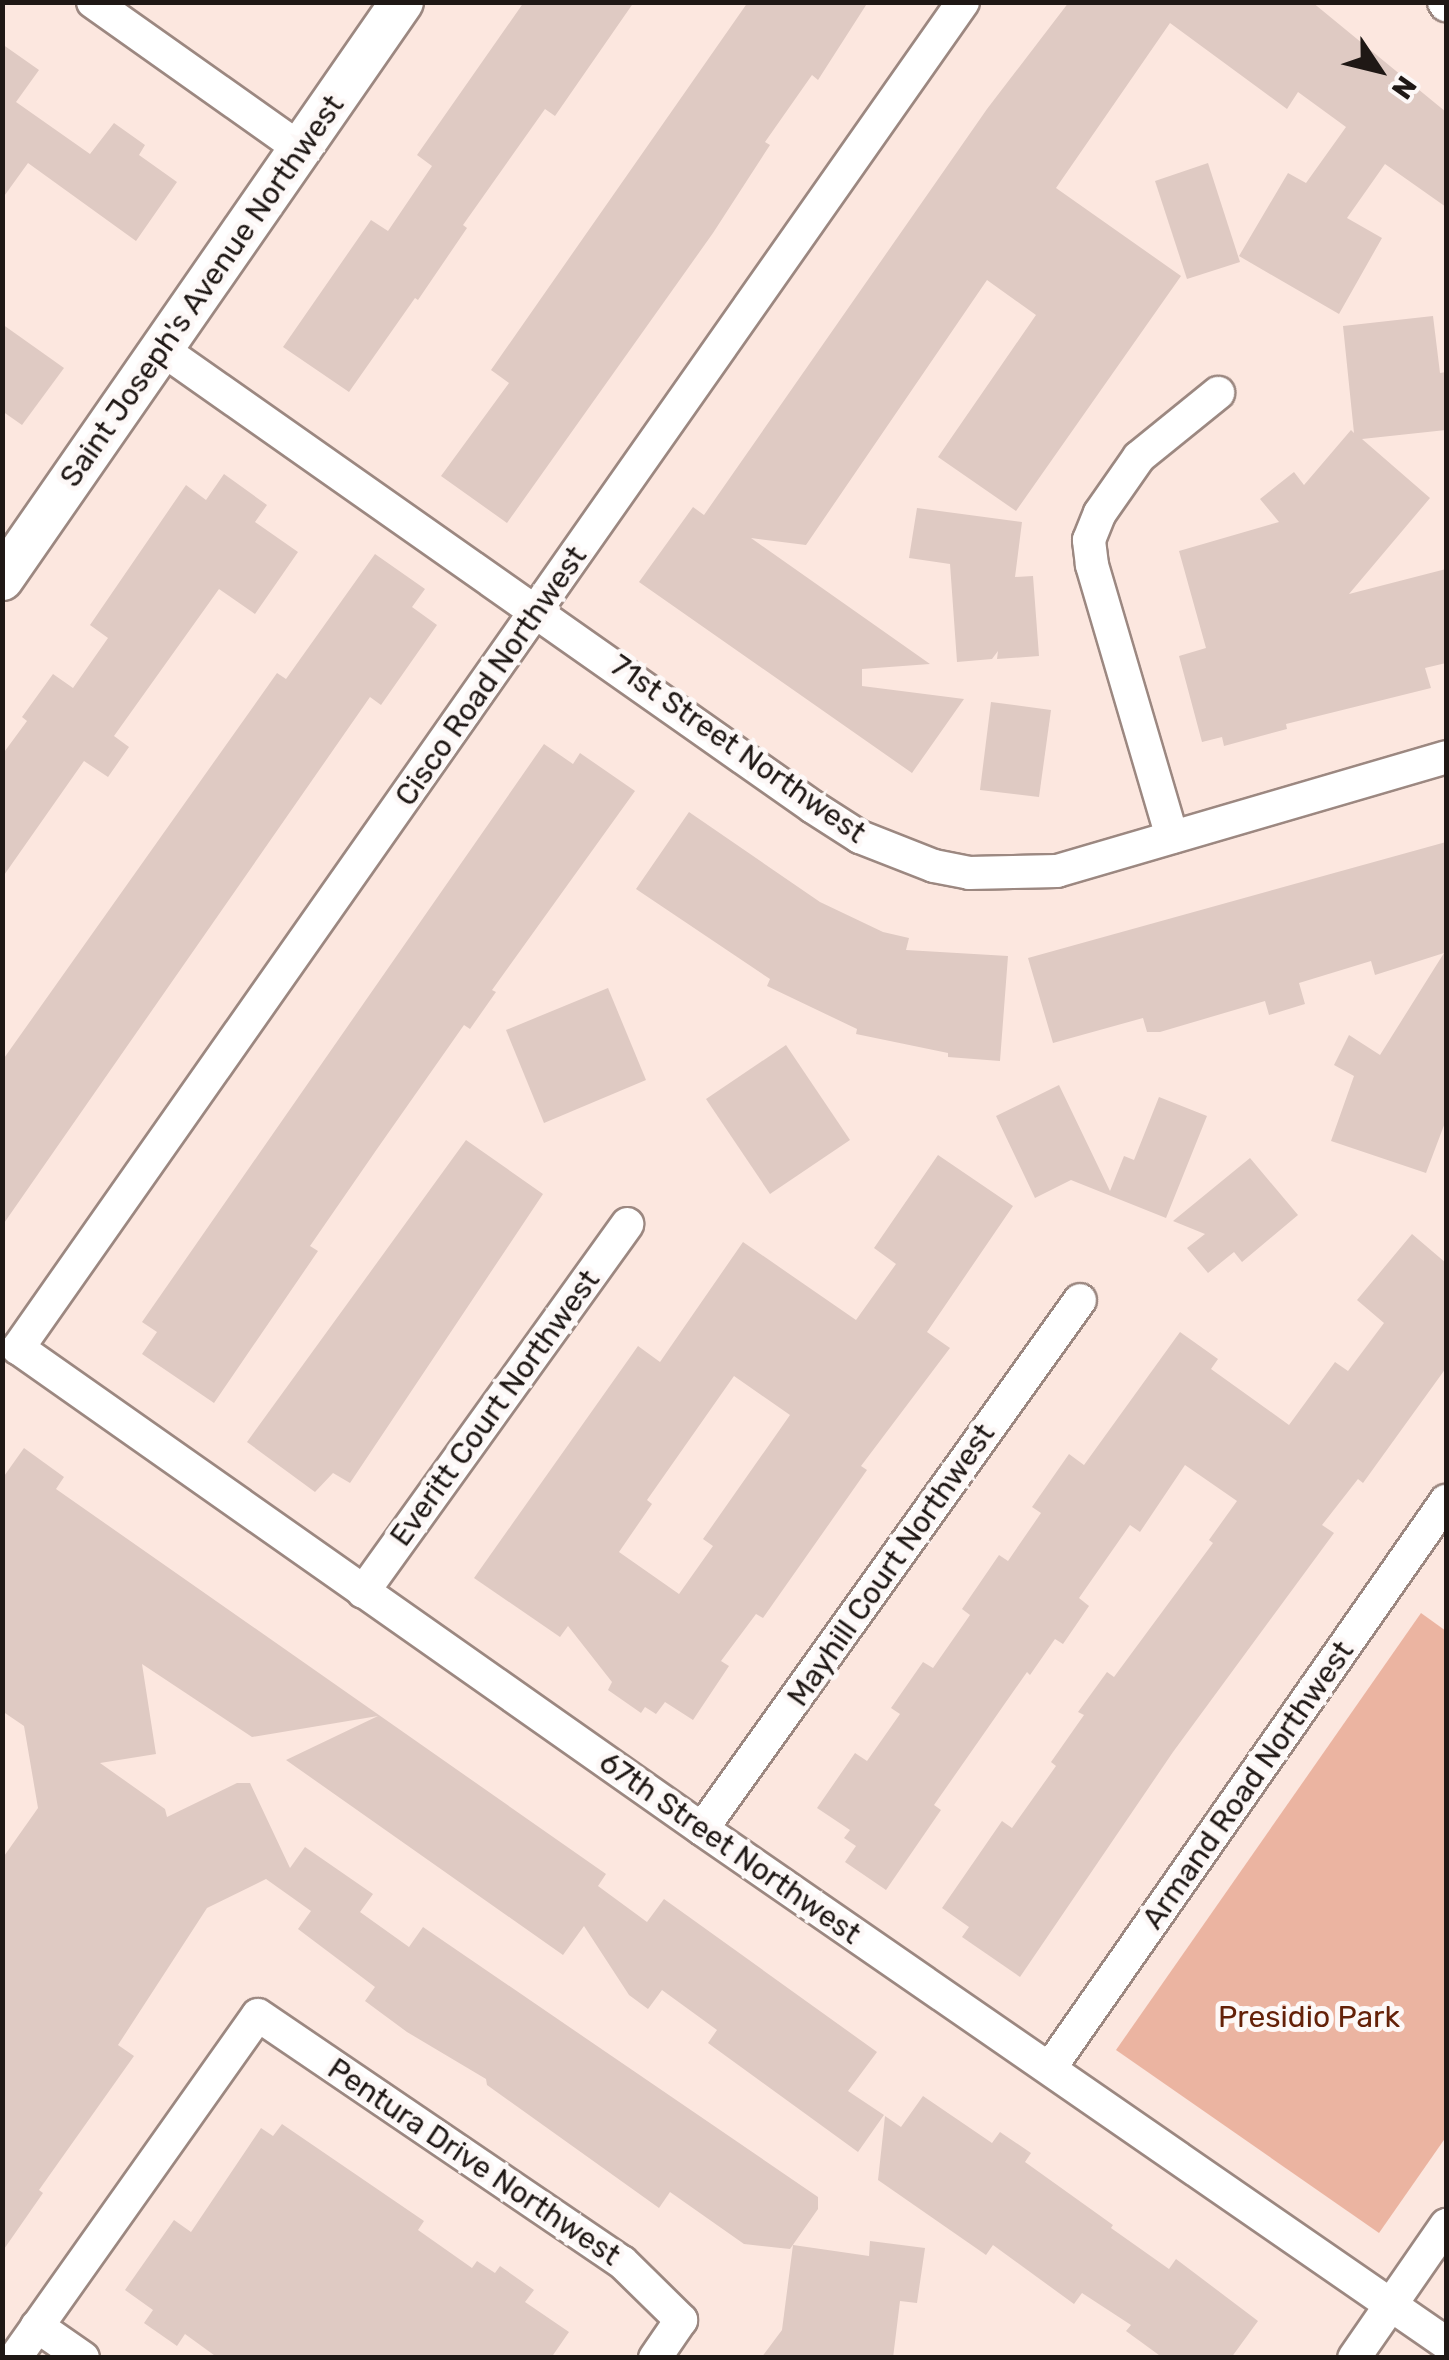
<!DOCTYPE html>
<html>
<head>
<meta charset="utf-8">
<style>
	body { margin:0 }
	#map { position:relative; width:1449px; height:2360px; overflow:hidden; background:#fce7df; font-family:Rubik,sans-serif }
	div>[style] { position:absolute }
	[style*='--x'] { left:calc(var(--x)*1px); top:calc(var(--y)*1px); width:calc(var(--w)*1px); rotate:calc(var(--a)*1deg) }
	.green>* { inset:0; background:#ebb4a1 }
	.building>* { inset:0; background:#dfcac3 }
	.roads { filter:drop-shadow(2px 0 #9c8881) drop-shadow(-2px 0 #9c8881) drop-shadow(0 2px #9c8881) drop-shadow(0 -2px #9c8881) }
	.minor>* { height:32px; margin:-16px; padding:0 16px; transform-origin:16px; border-radius:16px; background:#fff }
	.tertiary>* { height:42px; margin:-21px; padding:0 21px; transform-origin:21px; border-radius:21px; background:#fff }
	span { translate:-50% -50%; white-space:nowrap; text-align:center; line-height:1.15; -webkit-text-stroke:10px #fdf8f7; paint-order:stroke }
	.street-label { font-size:30px; color:#1f1815 }
	.park-label { font-size:30px; color:#642108 }
	.frame { position:absolute; inset:0; border:5px solid #1f1815; pointer-events:none }
	.north { position:absolute; left:1329px; top:20px; width:100px; height:100px; -webkit-text-stroke:8px #fdf8f7; paint-order:stroke; rotate:125deg; font-size:28px; font-weight:700; line-height:40px; text-align:center; color:#1f1815 }
	.north::after { content:''; display:block; margin:auto; width:35px; height:45px; background:#1f1815; clip-path:polygon(50% 0,100% 100%,50% 72%,0 100%) }
</style>
</head>
<body>
<div id="map">
	<div class="green">
		<div style="clip-path:polygon(1421px 1613px,1446px 1631px,1446px 2137px,1379px 2233px,1116px 2050px)"></div>
	</div>
	<div class="building">
		<div style="clip-path:polygon(524px 2px,634px 2px,555px 116px,545px 109px,463px 225px,467px 228px,418px 300px,415px 298px,349px 392px,283px 347px,371px 220px,388px 231px,432px 166px,417px 155px)"></div>
		<div style="clip-path:polygon(748px 2px,868px 2px,818px 80px,812px 75px,765px 142px,770px 145px,713px 233px,507px 523px,441px 476px,509px 383px,491px 370px)"></div>
		<div style="clip-path:polygon(1069px 2px,1312px 2px,1446px 112px,1446px 207px,1385px 164px,1347px 218px,1382px 238px,1339px 314px,1239px 256px,1288px 173px,1306px 183px,1346px 127px,1298px 92px,1287px 109px,1170px 23px,1056px 188px,1181px 276px,1016px 511px,938px 457px,1036px 315px,987px 280px,806px 545px,751px 538px,930px 664px,862px 669px,862px 686px,964px 699px,912px 773px,639px 582px,693px 507px,704px 515px,987px 109px)"></div>
		<div style="clip-path:polygon(2px 44px,39px 70px,16px 102px,90px 154px,114px 123px,145px 145px,139px 155px,177px 182px,136px 241px,28px 163px,2px 199px)"></div>
		<div style="clip-path:polygon(1208px 163px,1240px 262px,1187px 279px,1155px 181px)"></div>
		<div style="clip-path:polygon(1433px 316px,1440px 373px,1446px 372px,1446px 430px,1362px 439px,1430px 498px,1349px 594px,1446px 569px,1446px 663px,1425px 668px,1431px 688px,1286px 724px,1287px 729px,1224px 746px,1222px 737px,1202px 742px,1179px 656px,1206px 648px,1179px 551px,1279px 522px,1260px 499px,1294px 472px,1304px 485px,1351px 430px,1354px 433px,1343px 326px)"></div>
		<div style="clip-path:polygon(2px 324px,64px 368px,22px 425px,2px 411px)"></div>
		<div style="clip-path:polygon(224px 474px,267px 505px,255px 522px,298px 552px,255px 614px,219px 589px,114px 736px,129px 747px,108px 777px,84px 761px,2px 878px,2px 755px,27px 721px,22px 717px,53px 674px,73px 688px,108px 638px,90px 625px,186px 485px,206px 500px)"></div>
		<div style="clip-path:polygon(917px 508px,1022px 522px,1015px 577px,1033px 576px,1039px 656px,997px 659px,998px 651px,992px 659px,957px 662px,950px 564px,909px 558px)"></div>
		<div style="clip-path:polygon(375px 554px,425px 589px,412px 607px,437px 625px,381px 705px,370px 697px,2px 1226px,2px 1061px,277px 673px,286px 679px)"></div>
		<div style="clip-path:polygon(991px 702px,1051px 710px,1039px 797px,980px 790px)"></div>
		<div style="clip-path:polygon(544px 744px,573px 764px,580px 753px,635px 791px,492px 990px,496px 992px,470px 1029px,464px 1025px,377px 1149px,310px 1246px,318px 1251px,214px 1403px,142px 1354px,157px 1332px,142px 1322px)"></div>
		<div style="clip-path:polygon(689px 812px,820px 902px,883px 932px,909px 938px,906px 950px,1008px 956px,1000px 1061px,948px 1057px,948px 1053px,856px 1034px,857px 1029px,767px 986px,770px 979px,636px 889px)"></div>
		<div style="clip-path:polygon(1446px 842px,1446px 1120px,1426px 1173px,1331px 1141px,1354px 1076px,1334px 1065px,1349px 1035px,1380px 1055px,1444px 953px,1375px 975px,1371px 961px,1299px 983px,1305px 1004px,1269px 1015px,1265px 1001px,1160px 1032px,1147px 1032px,1143px 1018px,1053px 1043px,1028px 958px)"></div>
		<div style="clip-path:polygon(608px 988px,646px 1080px,544px 1123px,506px 1030px)"></div>
		<div style="clip-path:polygon(786px 1045px,850px 1140px,770px 1194px,706px 1099px)"></div>
		<div style="clip-path:polygon(1059px 1085px,1110px 1191px,1124px 1156px,1134px 1160px,1159px 1097px,1207px 1116px,1166px 1218px,1071px 1180px,1035px 1198px,996px 1116px)"></div>
		<div style="clip-path:polygon(466px 1140px,543px 1194px,350px 1483px,333px 1473px,315px 1492px,247px 1442px)"></div>
		<div style="clip-path:polygon(evenodd,938px 1155px,1013px 1206px,927px 1332px,950px 1348px,861px 1466px,867px 1470px,763px 1618px,756px 1614px,721px 1661px,729px 1666px,693px 1720px,665px 1702px,656px 1714px,645px 1707px,641px 1713px,608px 1690px,612px 1682px,568px 1626px,560px 1637px,474px 1578px,638px 1346px,660px 1362px,743px 1242px,856px 1320px,896px 1264px,874px 1248px,938px 1155px,734px 1376px,790px 1415px,703px 1539px,713px 1546px,679px 1594px,619px 1552px,652px 1504px,647px 1500px,734px 1376px)"></div>
		<div style="clip-path:polygon(1250px 1158px,1298px 1215px,1242px 1262px,1234px 1252px,1208px 1273px,1187px 1248px,1205px 1234px,1173px 1221px)"></div>
		<div style="clip-path:polygon(1412px 1234px,1446px 1263px,1446px 1368px,1363px 1483px,1358px 1479px,1322px 1525px,1334px 1533px,1173px 1752px,1020px 1977px,962px 1937px,969px 1927px,942px 1908px,1002px 1821px,1012px 1828px,1056px 1766px,1051px 1762px,1084px 1715px,1078px 1712px,1107px 1672px,1114px 1677px,1213px 1543px,1209px 1540px,1237px 1501px,1185px 1465px,1140px 1532px,1130px 1525px,1079px 1598px,1089px 1606px,1063px 1644px,1055px 1639px,1030px 1675px,1027px 1672px,934px 1805px,941px 1810px,886px 1890px,845px 1862px,856px 1846px,844px 1838px,850px 1830px,817px 1808px,855px 1753px,867px 1761px,900px 1714px,891px 1708px,923px 1662px,933px 1668px,970px 1615px,962px 1609px,999px 1555px,1008px 1561px,1041px 1513px,1032px 1507px,1069px 1454px,1084px 1465px,1180px 1332px,1218px 1359px,1211px 1369px,1289px 1425px,1335px 1362px,1348px 1371px,1384px 1323px,1357px 1300px)"></div>
		<div style="clip-path:polygon(24px 1448px,64px 1477px,56px 1489px,606px 1874px,598px 1886px,647px 1922px,664px 1899px,877px 2052px,848px 2091px,884px 2115px,858px 2152px,708px 2043px,717px 2030px,662px 1990px,648px 2009px,629px 1995px,584px 1926px,563px 1955px,286px 1760px,378px 1716px,252px 1737px,142px 1664px,156px 1754px,100px 1763px,165px 1809px,167px 1817px,237px 1783px,250px 1783px,290px 1868px,305px 1847px,373px 1894px,360px 1912px,409px 1947px,423px 1927px,818px 2197px,818px 2209px,790px 2249px,744px 2244px,670px 2192px,659px 2208px,487px 2085px,486px 2079px,407px 2032px,365px 2001px,375px 1987px,298px 1929px,311px 1911px,266px 1879px,207px 1908px,118px 2045px,134px 2056px,39px 2190px,43px 2193px,2px 2252px,2px 1859px,38px 1808px,24px 1726px,2px 1711px,2px 1479px)"></div>
		<div style="clip-path:polygon(923px 2096px,992px 2143px,1000px 2132px,1031px 2153px,1025px 2162px,1113px 2225px,1111px 2228px,1169px 2269px,1176px 2259px,1258px 2321px,1231px 2358px,1163px 2358px,1126px 2331px,1131px 2325px,1082px 2293px,1074px 2304px,993px 2245px,986px 2255px,878px 2180px,885px 2116px,901px 2127px)"></div>
		<div style="clip-path:polygon(282px 2124px,424px 2221px,418px 2230px,472px 2268px,477px 2261px,495px 2273px,500px 2266px,534px 2290px,525px 2302px,569px 2332px,551px 2358px,218px 2358px,185px 2334px,177px 2346px,144px 2323px,153px 2310px,125px 2290px,174px 2220px,191px 2232px,261px 2128px,273px 2136px)"></div>
		<div style="clip-path:polygon(870px 2241px,925px 2248px,917px 2303px,900px 2301px,893px 2358px,761px 2358px,782px 2330px,793px 2245px,869px 2256px)"></div>
	</div>
	<div class="roads">
		<div class="minor">
			<div style="--x:93;--y:2;--w:255;--a:35.3"></div>
			<div style="--x:963;--y:2;--w:1645;--a:125.07"></div>
			<div style="--x:18;--y:1348;--w:836;--a:35.12"></div>
			<div style="--x:702;--y:1829;--w:904;--a:34.64"></div>
			<div style="--x:1444;--y:2;--w:4;--a:56"></div>
			<div style="--x:163;--y:350;--w:795;--a:35.11"></div>
			<div style="--x:813;--y:807;--w:56;--a:32.6"></div>
			<div style="--x:860;--y:837;--w:79;--a:21.4"></div>
			<div style="--x:934;--y:866;--w:36;--a:11"></div>
			<div style="--x:969;--y:873;--w:88;--a:-1.3"></div>
			<div style="--x:1057;--y:871;--w:405;--a:-16.3"></div>
			<div style="--x:1172;--y:837;--w:284;--a:-106.4"></div>
			<div style="--x:1092;--y:565;--w:25;--a:-97"></div>
			<div style="--x:1089;--y:540;--w:29;--a:-68"></div>
			<div style="--x:1100;--y:513;--w:68;--a:-55.1"></div>
			<div style="--x:1139;--y:457;--w:102;--a:-39"></div>
			<div style="--x:363;--y:1592;--w:453;--a:-54.3"></div>
			<div style="--x:702;--y:1829;--w:650;--a:-54.45"></div>
			<div style="--x:1050;--y:2068;--w:692;--a:-55.07"></div>
			<div style="--x:37;--y:2326;--w:56;--a:34.8"></div>
			<div style="--x:15;--y:2358;--w:420;--a:-54.7"></div>
			<div style="--x:258;--y:2015;--w:440;--a:34.2"></div>
			<div style="--x:622;--y:2262;--w:83;--a:44.5"></div>
			<div style="--x:681;--y:2320;--w:46;--a:124.4"></div>
			<div style="--x:1354;--y:2358;--w:162;--a:-55.3"></div>
		</div>
		<div class="tertiary">
			<div style="--x:2;--y:579;--w:702;--a:-55.27"></div>
		</div>
	</div>
	<div class="street-label">
		<span style="left:202px;top:291px;rotate:-55deg">Saint Joseph's Avenue Northwest</span>
		<span style="left:491px;top:676px;rotate:-55deg">Cisco Road Northwest</span>
		<span style="left:738px;top:749px;rotate:35deg">71st Street Northwest</span>
		<span style="left:495px;top:1408px;rotate:-54deg">Everitt Court Northwest</span>
		<span style="left:891px;top:1565px;rotate:-55deg">Mayhill Court Northwest</span>
		<span style="left:1248px;top:1785px;rotate:-55deg">Armand Road Northwest</span>
		<span style="left:730px;top:1848px;rotate:35deg">67th Street Northwest</span>
		<span style="left:474px;top:2162px;rotate:34deg">Pentura Drive Northwest</span>
	</div>
	<div class="park-label">
		<span style="left:1309px;top:2017px">Presidio Park</span>
	</div>
	<div class="frame"></div>
	<div class="north">N</div>
</div>
</body>
</html>
